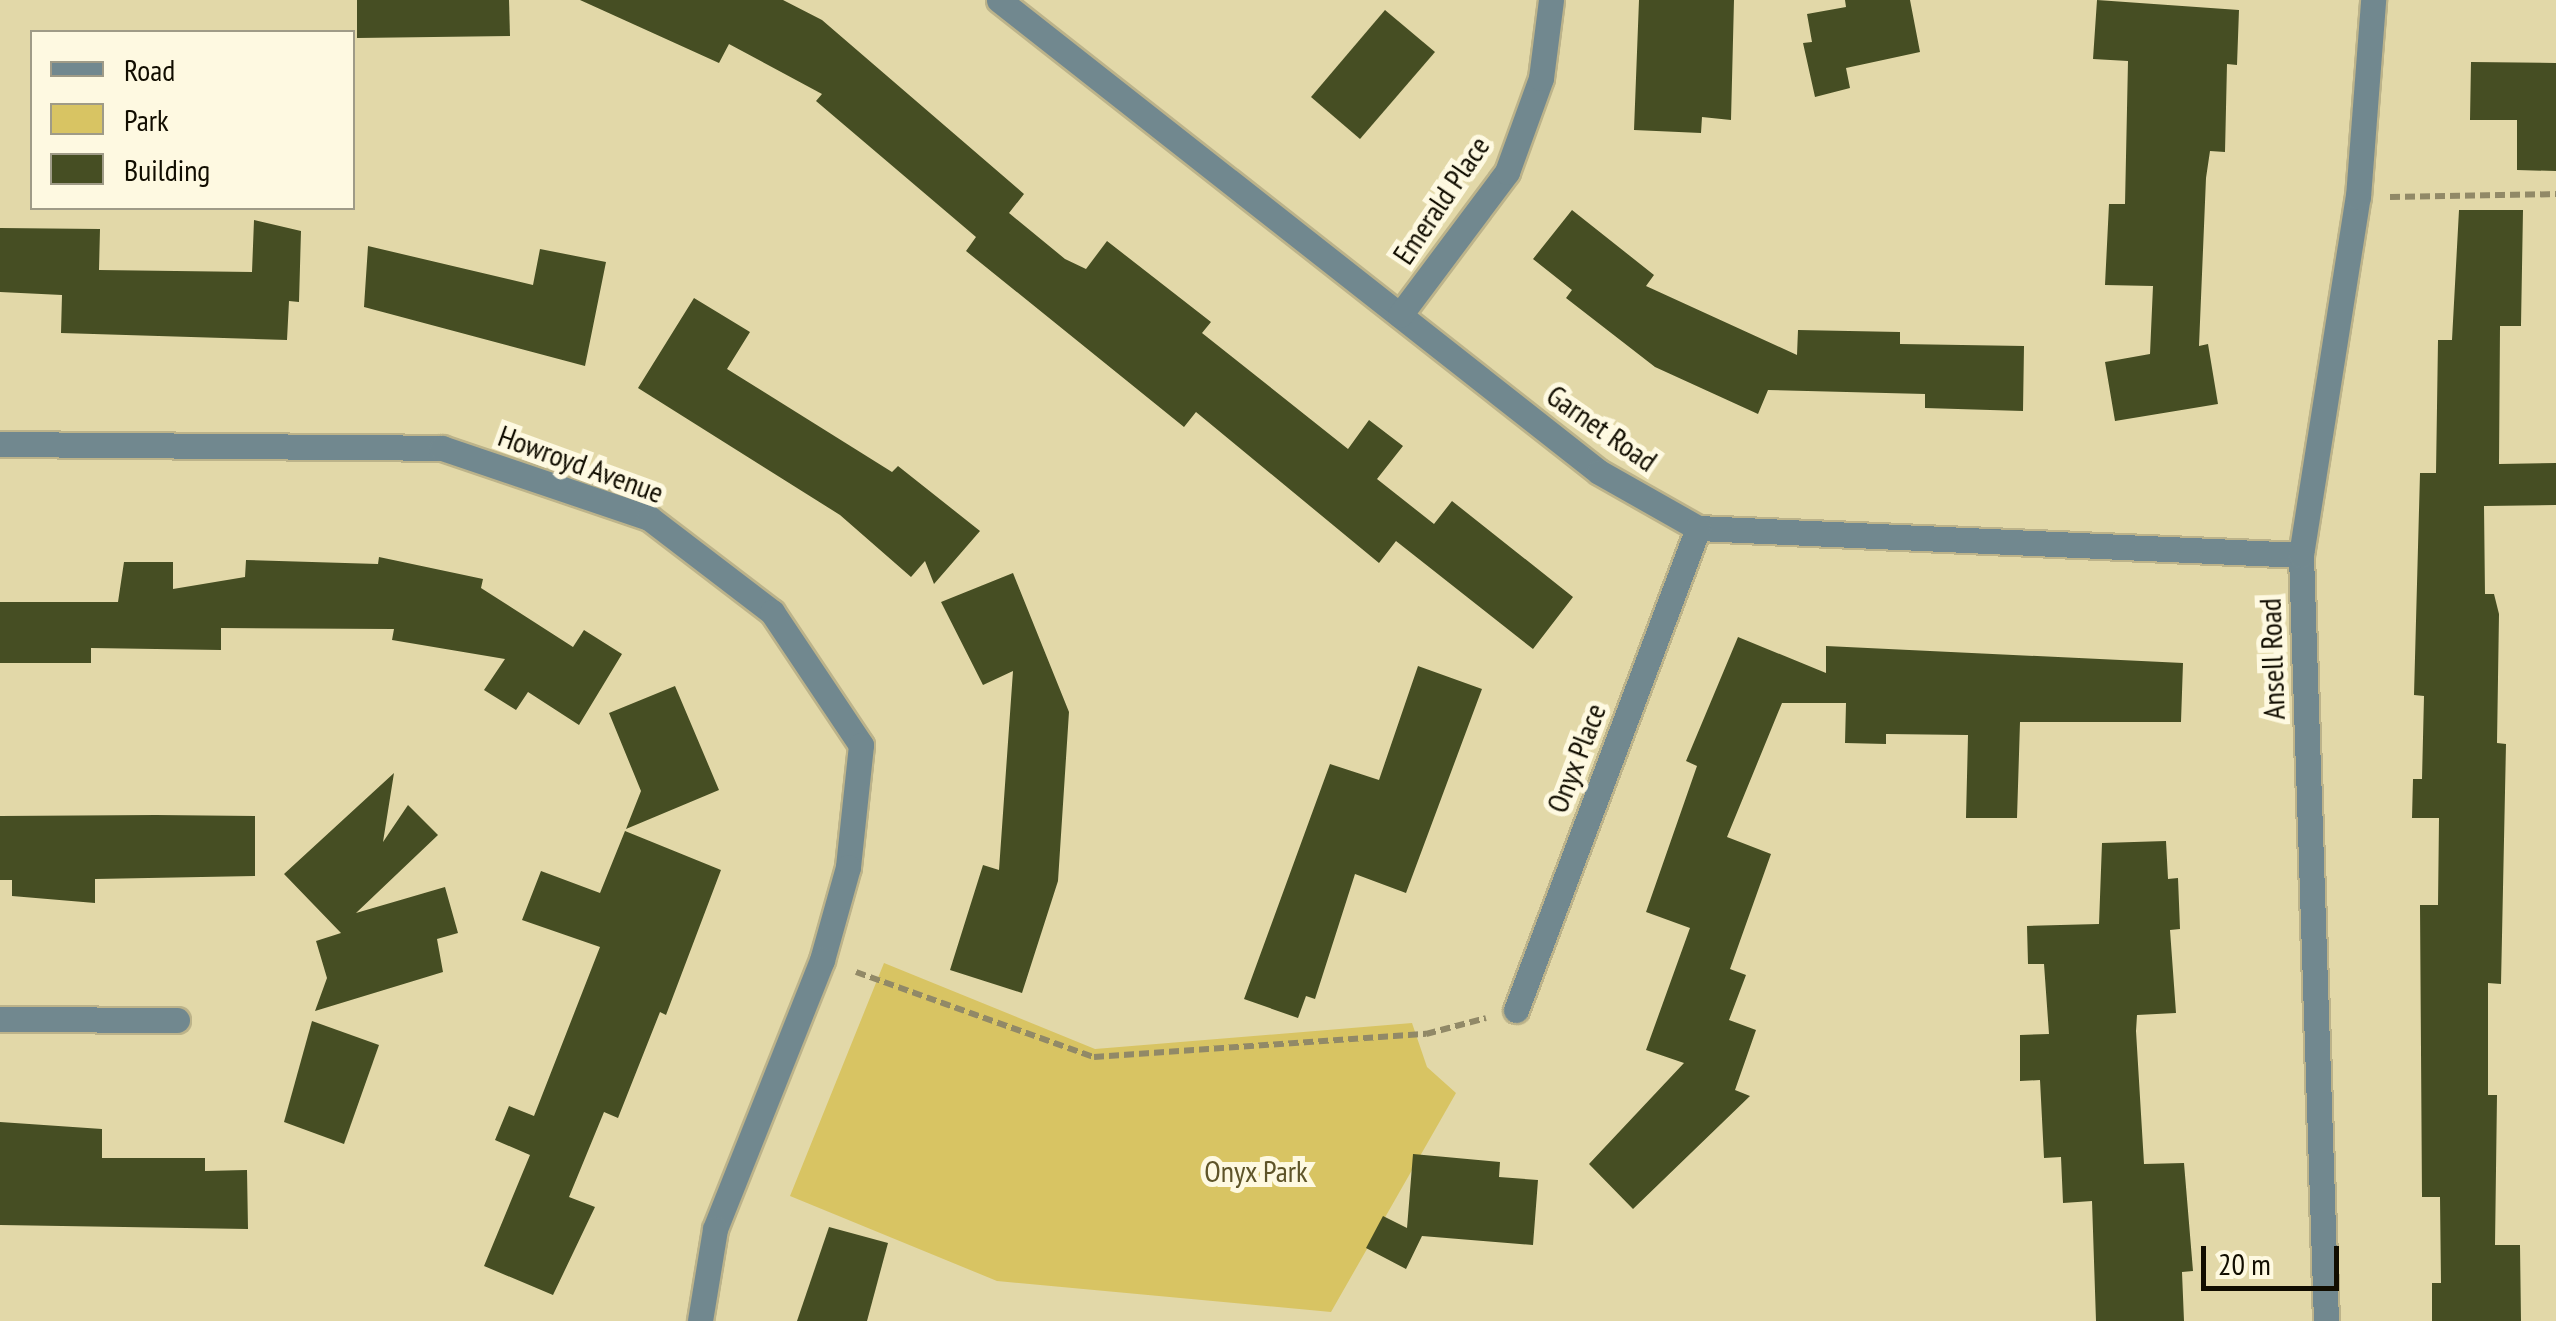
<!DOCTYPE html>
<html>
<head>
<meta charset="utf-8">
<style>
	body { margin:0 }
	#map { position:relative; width:2556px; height:1321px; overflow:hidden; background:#e2d8a8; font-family:"PT Sans Narrow",sans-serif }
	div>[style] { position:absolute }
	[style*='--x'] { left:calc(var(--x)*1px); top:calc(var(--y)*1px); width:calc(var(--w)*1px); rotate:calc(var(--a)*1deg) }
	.green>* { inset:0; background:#d8c463 }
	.building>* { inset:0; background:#464e23 }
	.path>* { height:6px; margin-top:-3px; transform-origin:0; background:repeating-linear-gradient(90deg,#918967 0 10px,transparent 0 15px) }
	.roads { filter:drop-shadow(2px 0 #bcb38a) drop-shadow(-2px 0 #bcb38a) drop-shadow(0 2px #bcb38a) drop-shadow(0 -2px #bcb38a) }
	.minor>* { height:25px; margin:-12.5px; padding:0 12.5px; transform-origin:12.5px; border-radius:12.5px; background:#71888f }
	span { translate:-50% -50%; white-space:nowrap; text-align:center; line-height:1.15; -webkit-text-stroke:10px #fef9e1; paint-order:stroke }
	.street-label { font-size:30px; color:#110d00 }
	.park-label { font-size:30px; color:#5e5429 }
	.legend { position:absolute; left:30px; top:30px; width:325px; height:180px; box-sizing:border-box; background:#fef9e1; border:2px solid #9f9b87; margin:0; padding:12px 18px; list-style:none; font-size:30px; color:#110d00 }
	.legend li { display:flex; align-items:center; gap:20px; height:50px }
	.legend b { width:50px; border:2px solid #9f9b87 }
	.scale { position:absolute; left:2201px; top:1246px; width:138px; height:45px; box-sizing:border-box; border:5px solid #110d00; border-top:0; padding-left:12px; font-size:30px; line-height:35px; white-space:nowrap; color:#110d00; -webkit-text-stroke:8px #fef9e1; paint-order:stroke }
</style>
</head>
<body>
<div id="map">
	<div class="green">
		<div style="clip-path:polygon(884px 963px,1095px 1049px,1412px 1023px,1427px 1067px,1456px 1093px,1331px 1312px,997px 1281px,790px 1196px)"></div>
	</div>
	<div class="building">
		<div style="clip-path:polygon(357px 0,509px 0,510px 36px,357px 38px)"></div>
		<div style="clip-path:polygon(580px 0,783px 0,822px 20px,1024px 194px,1009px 213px,1065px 259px,1086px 269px,1107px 241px,1211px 322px,1202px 333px,1348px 449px,1369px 420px,1403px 446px,1377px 479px,1434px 524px,1452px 501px,1573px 597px,1533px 649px,1396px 541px,1379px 563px,1196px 412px,1184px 427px,966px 251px,976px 237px,816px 101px,822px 94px,729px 44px,719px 63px)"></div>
		<div style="clip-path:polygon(1639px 0,1734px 0,1731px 120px,1702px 117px,1701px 133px,1634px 130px)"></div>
		<div style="clip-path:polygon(1845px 0,1910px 0,1920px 52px,1846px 68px,1850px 88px,1815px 97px,1803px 43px,1812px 42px,1807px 14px,1846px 7px)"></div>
		<div style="clip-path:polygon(2097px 0,2239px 10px,2237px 65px,2227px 64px,2225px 152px,2210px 151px,2206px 178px,2199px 346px,2208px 344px,2218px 404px,2115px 421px,2105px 362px,2150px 354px,2153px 286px,2105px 285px,2109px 204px,2125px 204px,2128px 61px,2093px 59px)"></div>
		<div style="clip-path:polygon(1385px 10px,1435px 52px,1360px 139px,1311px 97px)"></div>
		<div style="clip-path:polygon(2471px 62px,2556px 63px,2556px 171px,2517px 170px,2517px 120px,2470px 120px)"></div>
		<div style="clip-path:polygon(1572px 210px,1654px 275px,1646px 286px,1797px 355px,1798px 330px,1900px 332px,1900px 344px,2024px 346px,2023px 411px,1925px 408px,1925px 394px,1768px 390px,1758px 414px,1655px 367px,1566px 298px,1572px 290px,1533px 259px)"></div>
		<div style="clip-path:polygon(2459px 210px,2523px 210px,2521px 326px,2500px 326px,2499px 464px,2556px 463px,2556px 505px,2484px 506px,2485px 594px,2494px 594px,2499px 614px,2497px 743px,2506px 744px,2501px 984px,2488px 983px,2488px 1095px,2497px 1095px,2495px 1245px,2520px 1245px,2521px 1321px,2432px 1321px,2432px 1283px,2441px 1283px,2440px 1197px,2422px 1197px,2420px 905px,2438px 905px,2439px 818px,2412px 818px,2413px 779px,2422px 779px,2424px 696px,2414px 695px,2420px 473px,2436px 473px,2438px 340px,2452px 340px)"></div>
		<div style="clip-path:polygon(254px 220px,301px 231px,299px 302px,289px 301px,287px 340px,61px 333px,62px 295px,0 292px,0 228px,100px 229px,99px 270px,252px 272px)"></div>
		<div style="clip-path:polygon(368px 246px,533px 285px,540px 249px,606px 262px,585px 366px,364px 307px)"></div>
		<div style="clip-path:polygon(694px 298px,750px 332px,727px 369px,892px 472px,898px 466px,980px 531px,934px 584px,925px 561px,911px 577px,840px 515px,638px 388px)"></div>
		<div style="clip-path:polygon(379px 557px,483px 579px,481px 588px,573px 647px,584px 630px,622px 654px,579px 725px,528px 692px,516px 710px,484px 690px,505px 659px,392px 640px,394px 629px,221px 628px,221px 650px,91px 648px,91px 663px,0 663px,0 602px,118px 602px,124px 562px,173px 562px,173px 589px,245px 577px,246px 560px,378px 564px)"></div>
		<div style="clip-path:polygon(1013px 573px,1069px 712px,1058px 881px,1022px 993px,950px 970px,983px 865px,999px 870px,1013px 671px,983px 685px,941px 602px)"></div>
		<div style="clip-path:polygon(1738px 637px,1826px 673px,1826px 646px,2183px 663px,2181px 722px,2020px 722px,2017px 818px,1966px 818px,1968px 735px,1886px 734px,1886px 744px,1845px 743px,1846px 703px,1782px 703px,1727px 837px,1771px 854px,1730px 969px,1746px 975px,1729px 1020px,1756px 1030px,1735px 1090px,1750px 1096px,1633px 1209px,1589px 1164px,1684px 1063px,1646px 1050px,1690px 928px,1646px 912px,1697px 766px,1686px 761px)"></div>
		<div style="clip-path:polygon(1418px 666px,1482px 689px,1406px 893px,1355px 874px,1315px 999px,1306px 996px,1298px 1018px,1244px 999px,1330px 764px,1379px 780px)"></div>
		<div style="clip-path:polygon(675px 686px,719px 790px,626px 829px,641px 791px,609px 713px)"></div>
		<div style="clip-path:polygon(394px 773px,383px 842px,408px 805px,438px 835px,356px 913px,445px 887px,458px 933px,437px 939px,443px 972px,315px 1011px,327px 978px,316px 941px,341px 933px,284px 874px)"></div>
		<div style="clip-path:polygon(156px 815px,255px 816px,255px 876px,95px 879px,95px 903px,12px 896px,12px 880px,0 880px,0 816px)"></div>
		<div style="clip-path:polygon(625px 831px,721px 870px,666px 1015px,660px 1012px,618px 1118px,604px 1112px,569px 1197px,595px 1207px,553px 1295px,484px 1266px,530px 1155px,495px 1140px,509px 1106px,534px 1116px,600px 947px,522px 920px,541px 871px,600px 893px)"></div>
		<div style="clip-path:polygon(2166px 841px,2168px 879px,2178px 878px,2180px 929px,2170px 930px,2176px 1013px,2137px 1015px,2136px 1031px,2144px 1164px,2184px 1163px,2193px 1271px,2182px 1272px,2184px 1321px,2096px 1321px,2092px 1201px,2063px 1203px,2061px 1157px,2044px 1158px,2040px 1080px,2020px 1081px,2020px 1035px,2049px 1034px,2044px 964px,2028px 964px,2027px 926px,2099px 924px,2102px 843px)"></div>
		<div style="clip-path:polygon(312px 1021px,379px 1045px,344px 1144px,284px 1122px)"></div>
		<div style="clip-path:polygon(0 1122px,102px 1129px,102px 1158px,205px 1158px,205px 1171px,247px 1170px,248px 1229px,0 1225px)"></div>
		<div style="clip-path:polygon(1413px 1154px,1500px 1162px,1499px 1177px,1538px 1180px,1533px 1245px,1422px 1236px,1406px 1269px,1366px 1248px,1383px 1216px,1407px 1228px)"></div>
		<div style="clip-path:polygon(829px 1227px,888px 1243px,867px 1321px,797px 1321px)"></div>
	</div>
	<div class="path">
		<div style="--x:2390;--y:197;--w:166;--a:-1"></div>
		<div style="--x:856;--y:972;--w:253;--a:19.7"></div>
		<div style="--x:1094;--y:1057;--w:333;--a:-4"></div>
		<div style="--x:1426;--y:1034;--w:62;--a:-14.9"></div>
	</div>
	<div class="roads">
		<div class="minor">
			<div style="--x:999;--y:0;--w:763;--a:38.19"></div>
			<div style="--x:1599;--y:472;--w:114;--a:29.5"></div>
			<div style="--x:1698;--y:528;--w:604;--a:2.56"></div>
			<div style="--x:1400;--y:315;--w:179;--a:-53.2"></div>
			<div style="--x:1507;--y:172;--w:100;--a:-70.1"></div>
			<div style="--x:1541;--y:78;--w:79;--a:-82.7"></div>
			<div style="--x:0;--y:444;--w:442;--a:0.5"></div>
			<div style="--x:442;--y:448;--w:219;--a:18.7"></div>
			<div style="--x:649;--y:518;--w:155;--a:37.4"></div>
			<div style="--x:772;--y:612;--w:160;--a:56.2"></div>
			<div style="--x:861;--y:745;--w:123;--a:96.1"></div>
			<div style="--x:848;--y:867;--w:97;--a:105.6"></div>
			<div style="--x:822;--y:960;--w:289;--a:111.7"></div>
			<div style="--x:715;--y:1229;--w:93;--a:99.3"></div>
			<div style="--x:1516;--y:1010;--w:515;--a:-69.31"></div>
			<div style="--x:0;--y:1019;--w:177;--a:0.3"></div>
			<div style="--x:2326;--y:1321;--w:766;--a:-91.87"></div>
			<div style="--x:2301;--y:555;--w:363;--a:-81"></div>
			<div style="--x:2358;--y:197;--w:198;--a:-85.6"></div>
		</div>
	</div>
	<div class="street-label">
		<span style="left:1441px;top:200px;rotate:-56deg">Emerald Place</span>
		<span style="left:1602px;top:428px;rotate:35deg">Garnet Road</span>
		<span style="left:581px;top:464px;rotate:20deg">Howroyd Avenue</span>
		<span style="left:2272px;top:659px;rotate:-92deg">Ansell Road</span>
		<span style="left:1576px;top:758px;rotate:-69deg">Onyx Place</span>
	</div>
	<div class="park-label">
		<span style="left:1256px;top:1171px">Onyx Park</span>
	</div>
	<ul class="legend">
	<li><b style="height:12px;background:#71888f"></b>Road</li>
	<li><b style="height:28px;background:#d8c463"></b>Park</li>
	<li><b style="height:28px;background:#464e23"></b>Building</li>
	</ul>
	<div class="scale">20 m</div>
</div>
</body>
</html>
